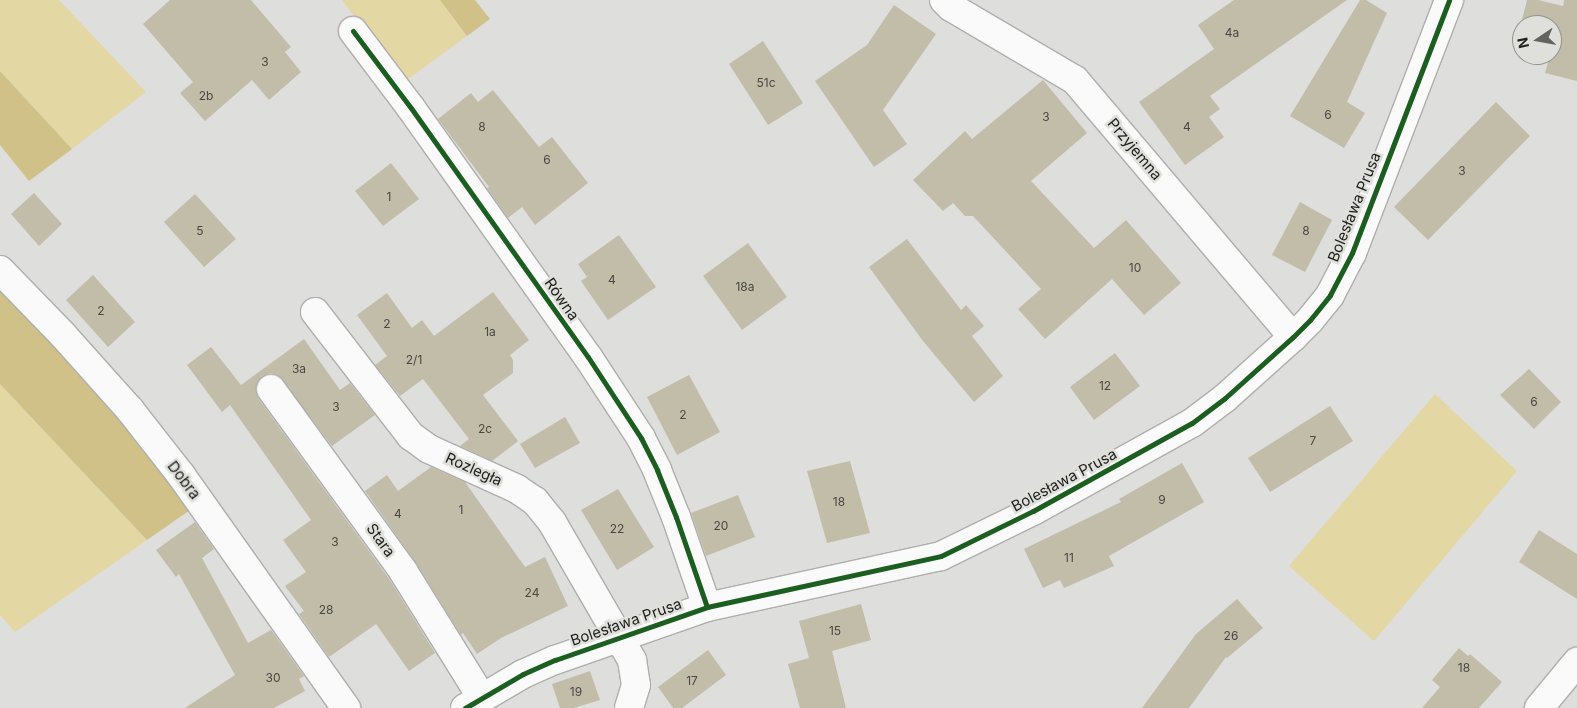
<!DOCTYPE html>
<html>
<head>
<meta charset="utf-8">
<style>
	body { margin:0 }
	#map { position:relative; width:1577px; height:708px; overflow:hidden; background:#dededc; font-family:Inter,sans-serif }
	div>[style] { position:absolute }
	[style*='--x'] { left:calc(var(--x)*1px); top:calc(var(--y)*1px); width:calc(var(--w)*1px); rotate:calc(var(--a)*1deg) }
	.green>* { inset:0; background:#e3d7a4 }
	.forest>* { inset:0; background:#cfc188 }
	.building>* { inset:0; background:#c1bda9 }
	.roads { filter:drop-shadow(1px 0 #afaead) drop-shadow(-1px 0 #afaead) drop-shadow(0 1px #afaead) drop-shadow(0 -1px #afaead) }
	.minor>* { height:28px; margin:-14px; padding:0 14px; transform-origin:14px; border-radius:14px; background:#fafafa }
	.tertiary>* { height:28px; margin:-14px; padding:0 14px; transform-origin:14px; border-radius:14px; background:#fafafa }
	.cycleway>* { height:5px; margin:-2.5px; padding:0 2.5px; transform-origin:2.5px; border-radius:2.5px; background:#1b5e20 }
	span { translate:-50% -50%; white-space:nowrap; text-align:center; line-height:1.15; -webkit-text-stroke:5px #dfdfdb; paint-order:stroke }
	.number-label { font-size:12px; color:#494842 }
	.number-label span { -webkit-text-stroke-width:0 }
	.street-label { font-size:15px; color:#21211f }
	.north { position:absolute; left:1512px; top:15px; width:50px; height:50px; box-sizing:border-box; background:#dfdfdb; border:1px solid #939390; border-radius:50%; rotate:258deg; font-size:14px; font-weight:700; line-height:20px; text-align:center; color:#21211f }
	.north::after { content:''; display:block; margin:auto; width:18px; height:22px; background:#636361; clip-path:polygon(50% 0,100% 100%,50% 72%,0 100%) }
</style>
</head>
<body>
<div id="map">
	<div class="green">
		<div style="clip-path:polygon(0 0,59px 0,146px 92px,72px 149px,0 71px)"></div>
		<div style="clip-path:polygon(342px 0,440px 0,467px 36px,404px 82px)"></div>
		<div style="clip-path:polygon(0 384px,147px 540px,15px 632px,0 615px)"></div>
		<div style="clip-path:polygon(1435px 394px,1517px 471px,1374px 641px,1289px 566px)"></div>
	</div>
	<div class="forest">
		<div style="clip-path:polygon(440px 0,475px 0,490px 19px,467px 36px)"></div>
		<div style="clip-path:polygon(0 71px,72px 149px,29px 181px,0 145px)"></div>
		<div style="clip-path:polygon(0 286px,96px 384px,193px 508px,147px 540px,0 384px)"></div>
	</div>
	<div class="building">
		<div style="clip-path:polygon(170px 0,251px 0,291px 47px,285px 52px,301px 72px,269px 100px,252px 80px,205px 121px,180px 93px,193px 82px,143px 24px)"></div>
		<div style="clip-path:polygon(1234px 0,1347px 0,1210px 96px,1220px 109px,1209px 117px,1224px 137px,1185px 165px,1139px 102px,1214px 49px,1198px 25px)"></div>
		<div style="clip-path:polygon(1360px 0,1366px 0,1387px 13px,1347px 102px,1365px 113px,1344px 148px,1290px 116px)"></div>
		<div style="clip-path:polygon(1527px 0,1538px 0,1563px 6px,1564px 0,1577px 0,1577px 81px,1545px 73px,1549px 59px,1530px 55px,1552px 55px,1552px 25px,1522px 25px,1522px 53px,1514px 51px)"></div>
		<div style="clip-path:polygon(894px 5px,936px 34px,883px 110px,907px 144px,874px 167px,815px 81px,867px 45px)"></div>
		<div style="clip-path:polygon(763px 41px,803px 103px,768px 125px,729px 64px)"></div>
		<div style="clip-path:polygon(1043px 80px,1087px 133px,1031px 181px,1094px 248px,1126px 220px,1181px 283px,1144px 315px,1112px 279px,1045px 339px,1018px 309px,1041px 289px,973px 216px,965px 216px,953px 203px,943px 211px,913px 180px,965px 131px,972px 139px)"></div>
		<div style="clip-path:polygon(493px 90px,539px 147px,552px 137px,588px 183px,535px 225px,522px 207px,508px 218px,487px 188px,489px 187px,438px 119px,471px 93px,478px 102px)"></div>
		<div style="clip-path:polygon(1496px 102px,1530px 136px,1428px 240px,1394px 207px)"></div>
		<div style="clip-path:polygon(391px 163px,419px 199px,383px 226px,355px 191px)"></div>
		<div style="clip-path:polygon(34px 193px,62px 224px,39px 246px,11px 214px)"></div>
		<div style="clip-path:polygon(195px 194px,236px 239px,204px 267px,164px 222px)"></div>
		<div style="clip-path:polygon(1300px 202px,1332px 220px,1305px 272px,1272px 255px)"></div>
		<div style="clip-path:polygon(619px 235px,656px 287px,608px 320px,581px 281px,587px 277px,578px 264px)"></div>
		<div style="clip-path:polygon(907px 239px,961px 310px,966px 305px,984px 326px,972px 336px,1003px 376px,974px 402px,923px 341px,869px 267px)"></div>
		<div style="clip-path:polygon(748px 243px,787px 297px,742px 330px,703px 276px)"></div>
		<div style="clip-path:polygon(93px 275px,135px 322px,108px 347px,66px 300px)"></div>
		<div style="clip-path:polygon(493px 292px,529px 340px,510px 355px,513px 360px,513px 373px,483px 395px,518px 441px,492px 461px,460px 446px,469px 439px,423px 379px,400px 396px,375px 365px,387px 356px,357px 315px,387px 293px,412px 328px,422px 320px,434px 336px)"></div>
		<div style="clip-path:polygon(304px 339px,340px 390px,350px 383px,375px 415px,332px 446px,278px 375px,270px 373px,262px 376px,257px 383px,256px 391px,258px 398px,390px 580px,435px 653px,409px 671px,376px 624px,329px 657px,299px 614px,304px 611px,285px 586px,306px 572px,283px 540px,311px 520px,230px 405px,222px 412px,187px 365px,211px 347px,241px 385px)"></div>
		<div style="clip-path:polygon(1115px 353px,1140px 386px,1094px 420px,1070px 387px)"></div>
		<div style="clip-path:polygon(1529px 369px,1561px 402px,1534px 429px,1500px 395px)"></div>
		<div style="clip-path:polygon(689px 375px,720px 432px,677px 455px,647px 397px)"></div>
		<div style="clip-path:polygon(1330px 406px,1353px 441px,1270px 492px,1248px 458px)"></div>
		<div style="clip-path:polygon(565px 417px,580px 443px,535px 468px,520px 444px)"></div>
		<div style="clip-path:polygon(850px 461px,870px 533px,827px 543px,807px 471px)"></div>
		<div style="clip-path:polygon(1182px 463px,1204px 502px,1109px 556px,1114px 566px,1064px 588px,1060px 580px,1043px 588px,1024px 549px,1121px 502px,1119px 499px)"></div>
		<div style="clip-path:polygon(431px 467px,465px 482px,525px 567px,545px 557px,568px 606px,501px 638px,477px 654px,463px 633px,461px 635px,416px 563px,365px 491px,387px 475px,398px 491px)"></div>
		<div style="clip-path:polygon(618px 489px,654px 547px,617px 570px,581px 510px)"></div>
		<div style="clip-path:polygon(738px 495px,755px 537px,706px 556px,691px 513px)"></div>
		<div style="clip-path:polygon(195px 522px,214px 549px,202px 558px,248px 643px,271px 630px,304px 676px,299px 679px,305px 691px,274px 708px,185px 708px,235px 675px,179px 574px,176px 577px,156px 550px)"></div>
		<div style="clip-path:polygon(1539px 530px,1577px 554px,1577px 599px,1519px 562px)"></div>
		<div style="clip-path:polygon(1237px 599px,1263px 628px,1227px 658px,1226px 657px,1189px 708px,1142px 708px,1196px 634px)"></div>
		<div style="clip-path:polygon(861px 604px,871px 640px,832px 651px,846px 708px,800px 708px,788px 664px,816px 656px,809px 658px,799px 621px)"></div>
		<div style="clip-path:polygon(1459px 648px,1468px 656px,1470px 654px,1502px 682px,1479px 708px,1422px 708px,1440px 687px,1432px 680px)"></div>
		<div style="clip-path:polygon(708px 650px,726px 675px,682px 708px,673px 708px,658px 687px)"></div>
		<div style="clip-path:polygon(590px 671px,600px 700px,574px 708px,560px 708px,552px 684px)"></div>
	</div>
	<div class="roads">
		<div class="minor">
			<div style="--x:944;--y:0;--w:10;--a:45"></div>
			<div style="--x:951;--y:7;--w:144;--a:30.5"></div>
			<div style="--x:1075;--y:80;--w:337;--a:49.7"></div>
			<div style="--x:353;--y:31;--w:96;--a:53"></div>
			<div style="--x:411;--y:108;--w:305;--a:54.6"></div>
			<div style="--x:588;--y:357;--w:97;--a:56.8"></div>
			<div style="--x:641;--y:438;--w:36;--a:63"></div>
			<div style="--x:657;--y:470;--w:51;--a:68"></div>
			<div style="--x:676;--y:517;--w:95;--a:71"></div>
			<div style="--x:0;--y:270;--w:91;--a:45.9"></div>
			<div style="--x:63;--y:335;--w:101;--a:48.2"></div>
			<div style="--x:130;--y:410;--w:83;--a:51.9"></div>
			<div style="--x:181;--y:475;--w:286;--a:54.7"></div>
			<div style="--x:315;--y:312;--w:157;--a:52.3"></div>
			<div style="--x:411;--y:436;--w:22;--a:36"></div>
			<div style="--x:429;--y:449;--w:97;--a:24.4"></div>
			<div style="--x:517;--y:489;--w:22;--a:34"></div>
			<div style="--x:535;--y:501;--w:27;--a:51"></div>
			<div style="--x:552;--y:522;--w:160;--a:59.9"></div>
			<div style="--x:632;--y:660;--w:25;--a:81"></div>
			<div style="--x:636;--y:685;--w:24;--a:107"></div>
			<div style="--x:271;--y:389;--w:225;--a:54"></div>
			<div style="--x:403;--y:571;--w:150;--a:58.1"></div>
			<div style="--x:465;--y:708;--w:67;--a:-30.4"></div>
			<div style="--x:523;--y:674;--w:35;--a:-24"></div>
			<div style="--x:555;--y:660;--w:161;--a:-19.2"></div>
			<div style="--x:707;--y:607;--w:239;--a:-12.3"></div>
			<div style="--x:941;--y:556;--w:102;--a:-26.1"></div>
			<div style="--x:1033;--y:511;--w:182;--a:-29"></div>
			<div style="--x:1192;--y:423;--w:41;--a:-37.1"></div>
			<div style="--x:1225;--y:398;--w:91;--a:-41.9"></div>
			<div style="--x:1293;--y:337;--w:24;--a:-45"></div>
			<div style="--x:1310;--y:320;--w:32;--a:-51"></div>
			<div style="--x:1330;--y:295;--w:47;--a:-62.4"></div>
			<div style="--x:1352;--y:253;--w:271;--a:-69"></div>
		</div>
		<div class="tertiary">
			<div style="--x:1539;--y:708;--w:60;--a:-50.4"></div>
		</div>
	</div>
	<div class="cycleway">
		<div style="--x:353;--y:31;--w:96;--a:53"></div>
		<div style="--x:411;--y:108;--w:305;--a:54.6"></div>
		<div style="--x:588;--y:357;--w:97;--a:56.8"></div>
		<div style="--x:641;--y:438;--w:36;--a:63"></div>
		<div style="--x:657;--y:470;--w:51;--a:68"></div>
		<div style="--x:676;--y:517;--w:95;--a:71"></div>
		<div style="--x:465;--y:708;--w:67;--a:-30.4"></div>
		<div style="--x:523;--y:674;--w:35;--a:-24"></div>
		<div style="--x:555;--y:660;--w:161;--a:-19.2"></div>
		<div style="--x:707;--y:607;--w:239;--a:-12.3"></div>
		<div style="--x:941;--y:556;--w:102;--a:-26.1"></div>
		<div style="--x:1033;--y:511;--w:182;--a:-29"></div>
		<div style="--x:1192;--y:423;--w:41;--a:-37.1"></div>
		<div style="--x:1225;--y:398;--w:91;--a:-41.9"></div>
		<div style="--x:1293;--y:337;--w:24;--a:-45"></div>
		<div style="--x:1310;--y:320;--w:32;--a:-51"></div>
		<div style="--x:1330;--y:295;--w:47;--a:-62.4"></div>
		<div style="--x:1352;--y:253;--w:271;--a:-69"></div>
	</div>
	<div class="number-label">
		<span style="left:1232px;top:33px">4a</span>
		<span style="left:265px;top:62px">3</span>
		<span style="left:766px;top:83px">51c</span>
		<span style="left:206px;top:96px">2b</span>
		<span style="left:1328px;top:115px">6</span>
		<span style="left:1046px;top:117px">3</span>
		<span style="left:482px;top:127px">8</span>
		<span style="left:1187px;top:127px">4</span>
		<span style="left:547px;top:160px">6</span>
		<span style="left:1462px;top:171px">3</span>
		<span style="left:389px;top:197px">1</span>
		<span style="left:200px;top:231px">5</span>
		<span style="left:1306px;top:231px">8</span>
		<span style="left:1135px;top:268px">10</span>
		<span style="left:612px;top:280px">4</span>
		<span style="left:745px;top:287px">18a</span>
		<span style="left:101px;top:311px">2</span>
		<span style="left:387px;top:324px">2</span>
		<span style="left:490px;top:332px">1a</span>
		<span style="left:414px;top:360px">2/1</span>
		<span style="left:299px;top:369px">3a</span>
		<span style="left:1105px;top:386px">12</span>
		<span style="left:1534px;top:402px">6</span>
		<span style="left:336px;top:407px">3</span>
		<span style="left:683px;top:415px">2</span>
		<span style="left:485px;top:429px">2c</span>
		<span style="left:1313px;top:441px">7</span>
		<span style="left:1162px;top:500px">9</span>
		<span style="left:839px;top:502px">18</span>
		<span style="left:461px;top:510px">1</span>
		<span style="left:398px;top:514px">4</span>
		<span style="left:721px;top:526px">20</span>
		<span style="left:617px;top:529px">22</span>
		<span style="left:335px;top:542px">3</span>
		<span style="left:1069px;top:558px">11</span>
		<span style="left:532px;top:593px">24</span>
		<span style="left:326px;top:610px">28</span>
		<span style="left:835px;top:631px">15</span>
		<span style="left:1231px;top:636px">26</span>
		<span style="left:1464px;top:668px">18</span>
		<span style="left:273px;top:678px">30</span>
		<span style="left:692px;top:681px">17</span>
		<span style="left:576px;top:692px">19</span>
	</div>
	<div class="street-label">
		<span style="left:1135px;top:149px;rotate:50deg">Przyjemna</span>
		<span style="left:1354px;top:207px;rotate:-68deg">Bolesława Prusa</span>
		<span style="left:562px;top:299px;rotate:55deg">Równa</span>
		<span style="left:474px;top:469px;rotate:24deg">Rozległa</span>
		<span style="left:184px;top:480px;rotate:53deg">Dobra</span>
		<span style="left:1064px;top:480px;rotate:-28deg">Bolesława Prusa</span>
		<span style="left:381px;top:540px;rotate:54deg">Stara</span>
		<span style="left:626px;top:622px;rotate:-19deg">Bolesława Prusa</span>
	</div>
	<div class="north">N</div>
</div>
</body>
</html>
